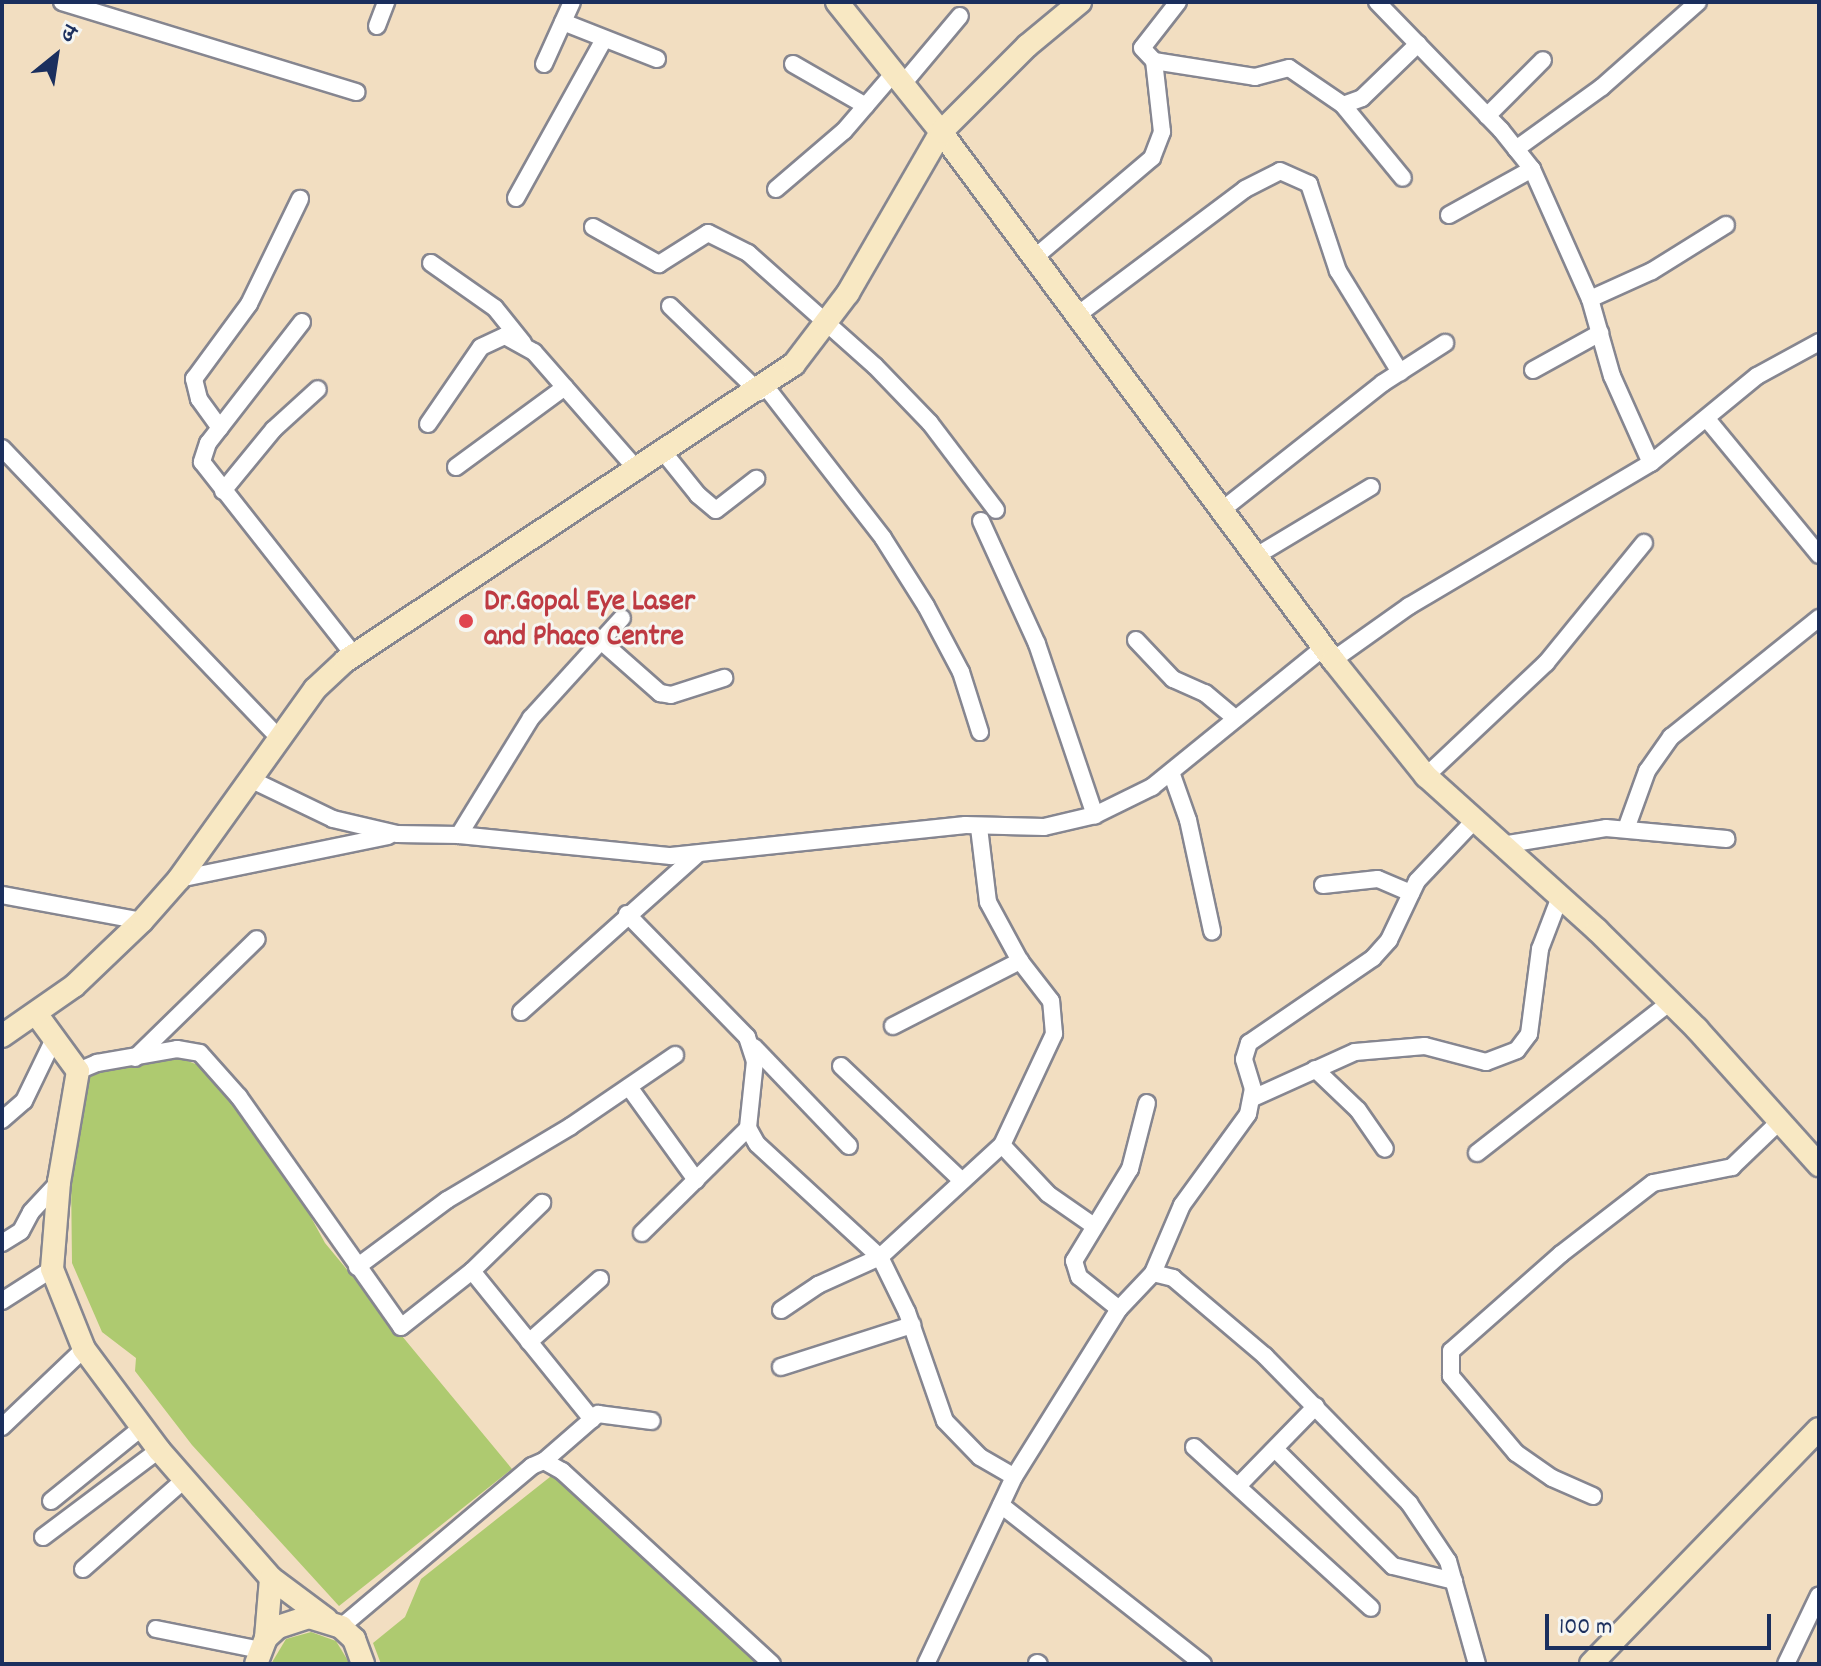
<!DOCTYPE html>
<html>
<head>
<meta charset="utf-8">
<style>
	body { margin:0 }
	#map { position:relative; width:1821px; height:1666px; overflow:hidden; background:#f2dec1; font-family:Dekko,"Playpen Sans Deva",sans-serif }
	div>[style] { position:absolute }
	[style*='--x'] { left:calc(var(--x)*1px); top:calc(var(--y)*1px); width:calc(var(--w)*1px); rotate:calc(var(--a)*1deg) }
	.green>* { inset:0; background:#aeca70 }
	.roads { filter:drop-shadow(2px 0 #868690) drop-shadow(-2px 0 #868690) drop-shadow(0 2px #868690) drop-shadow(0 -2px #868690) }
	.street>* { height:16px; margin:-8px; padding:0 8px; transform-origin:8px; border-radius:8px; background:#fff }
	.secondary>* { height:22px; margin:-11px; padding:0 11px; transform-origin:11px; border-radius:11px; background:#f8e8c3 }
	.dots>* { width:22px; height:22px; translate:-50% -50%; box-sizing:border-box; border:4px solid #f6f6f2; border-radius:50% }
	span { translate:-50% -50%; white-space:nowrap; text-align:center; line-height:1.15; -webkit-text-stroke:6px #f6f6f2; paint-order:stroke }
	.health-label { font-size:30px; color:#be3a42; font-weight:700 }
	.left { translate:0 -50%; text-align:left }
	.frame { position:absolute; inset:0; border:4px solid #1b2f5e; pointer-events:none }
	.north { position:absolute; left:16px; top:16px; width:80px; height:80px; -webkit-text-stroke:6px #f6f6f2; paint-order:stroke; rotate:30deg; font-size:22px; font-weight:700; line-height:32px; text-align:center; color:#1b2f5e }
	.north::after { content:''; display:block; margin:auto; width:28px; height:36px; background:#1b2f5e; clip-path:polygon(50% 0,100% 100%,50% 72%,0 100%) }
	.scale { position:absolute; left:1545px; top:1614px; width:226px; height:36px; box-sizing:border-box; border:4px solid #1b2f5e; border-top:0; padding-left:10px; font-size:24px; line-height:28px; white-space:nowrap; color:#1b2f5e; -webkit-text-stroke:6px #f6f6f2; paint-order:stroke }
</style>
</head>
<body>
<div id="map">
	<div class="green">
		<div style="clip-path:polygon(180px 1058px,206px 1068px,301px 1199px,325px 1243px,512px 1469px,339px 1606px,192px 1445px,135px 1371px,136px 1358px,102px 1332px,72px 1263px,71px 1176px,86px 1080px,101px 1068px)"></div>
		<div style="clip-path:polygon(555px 1473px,765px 1664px,381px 1664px,373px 1643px,405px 1617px,421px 1579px)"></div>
		<div style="clip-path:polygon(311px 1632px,336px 1641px,350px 1664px,271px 1664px,286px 1639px)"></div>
	</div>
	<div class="roads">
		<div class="street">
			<div style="--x:62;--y:2;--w:308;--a:17"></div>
			<div style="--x:1178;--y:2;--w:58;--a:128"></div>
			<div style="--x:1142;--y:48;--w:18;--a:47"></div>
			<div style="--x:1154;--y:61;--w:102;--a:9"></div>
			<div style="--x:1255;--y:77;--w:35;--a:-15"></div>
			<div style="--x:1289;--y:68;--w:65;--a:34.4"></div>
			<div style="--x:1343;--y:105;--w:20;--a:-20"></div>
			<div style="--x:1362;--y:98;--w:78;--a:-44"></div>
			<div style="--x:1377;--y:2;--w:178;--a:45.9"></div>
			<div style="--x:1501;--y:130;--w:50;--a:51.5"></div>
			<div style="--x:1532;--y:169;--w:142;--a:66"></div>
			<div style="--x:1590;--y:299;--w:80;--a:74.1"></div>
			<div style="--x:1612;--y:376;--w:95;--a:65.9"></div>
			<div style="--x:563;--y:22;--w:101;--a:21.5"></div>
			<div style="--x:377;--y:26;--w:26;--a:-69"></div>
			<div style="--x:544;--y:64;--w:68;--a:-65.7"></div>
			<div style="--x:793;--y:64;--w:84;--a:29.9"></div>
			<div style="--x:902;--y:85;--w:90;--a:-50"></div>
			<div style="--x:1343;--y:105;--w:94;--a:50.6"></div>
			<div style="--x:1487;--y:116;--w:79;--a:-45"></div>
			<div style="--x:1516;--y:149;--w:106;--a:-35.8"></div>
			<div style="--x:1602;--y:87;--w:128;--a:-41.5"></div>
			<div style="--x:776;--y:189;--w:89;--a:-40.5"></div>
			<div style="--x:844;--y:131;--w:75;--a:-49.3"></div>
			<div style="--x:516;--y:198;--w:182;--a:-61"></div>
			<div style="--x:1449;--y:215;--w:95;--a:-29"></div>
			<div style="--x:593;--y:227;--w:76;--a:29.3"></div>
			<div style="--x:659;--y:264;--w:58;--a:-32.3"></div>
			<div style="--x:708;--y:233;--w:45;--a:26.6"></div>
			<div style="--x:748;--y:253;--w:170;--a:41.7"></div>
			<div style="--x:875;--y:366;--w:79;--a:46"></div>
			<div style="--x:930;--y:423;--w:109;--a:52.8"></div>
			<div style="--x:1034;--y:258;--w:155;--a:-40.3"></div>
			<div style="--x:1152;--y:158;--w:28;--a:-69"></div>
			<div style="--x:1162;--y:132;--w:71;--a:-96.4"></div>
			<div style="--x:431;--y:263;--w:78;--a:35.1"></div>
			<div style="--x:495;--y:308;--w:45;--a:51.3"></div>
			<div style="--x:1590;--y:299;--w:68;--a:-24.3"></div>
			<div style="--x:1652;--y:271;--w:87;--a:-31.9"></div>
			<div style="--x:670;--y:306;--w:124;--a:44"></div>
			<div style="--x:1076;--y:316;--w:211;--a:-36.9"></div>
			<div style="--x:1245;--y:189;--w:39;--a:-27"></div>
			<div style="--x:1280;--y:171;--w:32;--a:24"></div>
			<div style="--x:1309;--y:184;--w:92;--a:71.6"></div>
			<div style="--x:1338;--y:271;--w:119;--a:58.5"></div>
			<div style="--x:302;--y:322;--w:153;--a:127.8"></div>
			<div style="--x:208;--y:443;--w:20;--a:108"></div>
			<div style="--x:202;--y:462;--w:246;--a:51.8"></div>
			<div style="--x:1533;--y:370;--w:77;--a:-28.9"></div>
			<div style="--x:766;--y:387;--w:191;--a:52.2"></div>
			<div style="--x:883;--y:538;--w:80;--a:57.7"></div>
			<div style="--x:926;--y:606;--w:75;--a:62.1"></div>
			<div style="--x:961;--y:672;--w:63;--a:72.4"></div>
			<div style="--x:1707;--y:419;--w:176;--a:50.5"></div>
			<div style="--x:428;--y:424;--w:93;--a:-55.5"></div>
			<div style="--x:481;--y:347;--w:26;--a:-25"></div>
			<div style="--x:505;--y:336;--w:33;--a:29"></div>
			<div style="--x:534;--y:352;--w:158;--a:48.8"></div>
			<div style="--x:220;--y:428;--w:36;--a:-126"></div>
			<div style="--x:199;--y:399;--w:21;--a:-104"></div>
			<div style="--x:194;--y:379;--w:93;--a:-53.7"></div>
			<div style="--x:249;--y:304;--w:117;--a:-64.1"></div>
			<div style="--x:2;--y:448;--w:400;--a:46.3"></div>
			<div style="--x:665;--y:454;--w:53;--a:51.2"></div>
			<div style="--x:698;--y:495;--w:23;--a:40"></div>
			<div style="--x:716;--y:510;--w:51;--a:-37.8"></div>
			<div style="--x:456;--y:467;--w:135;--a:-36.3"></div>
			<div style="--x:223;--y:491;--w:80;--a:-50.6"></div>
			<div style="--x:274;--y:429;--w:59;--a:-42.3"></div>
			<div style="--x:1222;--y:510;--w:205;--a:-38.3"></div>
			<div style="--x:1383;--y:383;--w:74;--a:-32.8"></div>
			<div style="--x:981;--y:521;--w:135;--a:65.5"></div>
			<div style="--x:1037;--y:644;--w:181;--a:71.3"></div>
			<div style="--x:1256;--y:556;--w:134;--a:-31"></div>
			<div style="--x:1136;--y:640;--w:54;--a:46.5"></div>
			<div style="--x:1173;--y:679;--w:35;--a:24"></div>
			<div style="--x:1205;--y:693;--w:40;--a:40"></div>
			<div style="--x:601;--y:641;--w:79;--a:41.4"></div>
			<div style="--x:660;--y:693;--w:11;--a:10"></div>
			<div style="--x:671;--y:695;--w:56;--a:-17.8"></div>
			<div style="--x:1333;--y:660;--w:93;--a:-35.4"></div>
			<div style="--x:1409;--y:606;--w:281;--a:-30.6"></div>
			<div style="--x:1651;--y:463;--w:137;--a:-39.4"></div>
			<div style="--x:1757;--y:376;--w:71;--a:-28.7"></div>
			<div style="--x:1171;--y:772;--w:51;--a:70.5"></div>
			<div style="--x:1188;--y:820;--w:114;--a:77.8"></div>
			<div style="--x:1426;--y:776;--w:165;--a:-43.3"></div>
			<div style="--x:1546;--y:663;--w:155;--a:-50.8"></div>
			<div style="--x:250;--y:779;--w:92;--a:25.7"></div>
			<div style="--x:333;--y:819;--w:66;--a:13.2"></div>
			<div style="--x:397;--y:834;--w:62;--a:0.9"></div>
			<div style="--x:459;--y:835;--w:213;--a:5.7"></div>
			<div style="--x:671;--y:856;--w:296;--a:-6"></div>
			<div style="--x:965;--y:825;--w:79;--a:1.5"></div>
			<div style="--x:1044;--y:827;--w:52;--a:-13.2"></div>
			<div style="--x:1095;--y:815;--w:64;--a:-26.2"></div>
			<div style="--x:1152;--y:787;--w:222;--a:-39.1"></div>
			<div style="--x:1626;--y:829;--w:62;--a:-70.1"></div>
			<div style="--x:1647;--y:771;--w:42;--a:-54.8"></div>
			<div style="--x:1671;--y:737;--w:190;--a:-38.8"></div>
			<div style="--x:459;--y:835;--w:137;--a:-58.4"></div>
			<div style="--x:531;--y:718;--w:135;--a:-47.7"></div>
			<div style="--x:1502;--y:845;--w:105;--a:-9.3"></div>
			<div style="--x:1606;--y:828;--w:121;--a:5.2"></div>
			<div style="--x:179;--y:879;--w:214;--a:-11.6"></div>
			<div style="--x:1323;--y:885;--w:55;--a:-6.2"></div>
			<div style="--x:1378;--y:879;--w:36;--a:23"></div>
			<div style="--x:2;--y:895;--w:142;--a:10.5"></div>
			<div style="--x:627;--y:914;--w:172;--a:45.7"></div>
			<div style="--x:747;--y:1037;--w:25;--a:72"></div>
			<div style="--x:755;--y:1061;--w:67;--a:96"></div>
			<div style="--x:748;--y:1128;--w:18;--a:61"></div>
			<div style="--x:757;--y:1144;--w:167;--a:42.6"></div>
			<div style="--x:880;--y:1257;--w:61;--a:63.9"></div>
			<div style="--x:907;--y:1312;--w:115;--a:70.8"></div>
			<div style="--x:945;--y:1421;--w:50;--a:45.8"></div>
			<div style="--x:980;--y:1457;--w:39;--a:30"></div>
			<div style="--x:521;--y:1012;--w:237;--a:-41.8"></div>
			<div style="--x:893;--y:1026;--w:143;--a:-27.1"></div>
			<div style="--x:754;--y:1047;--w:137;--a:46.2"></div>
			<div style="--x:135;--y:1058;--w:170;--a:-44.3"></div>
			<div style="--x:841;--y:1066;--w:167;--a:43.5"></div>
			<div style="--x:1315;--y:1069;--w:59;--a:43.6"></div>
			<div style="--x:1358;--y:1110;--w:47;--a:55.3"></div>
			<div style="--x:78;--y:1071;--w:21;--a:-23"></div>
			<div style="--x:97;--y:1063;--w:81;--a:-9.9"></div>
			<div style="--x:177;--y:1049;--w:23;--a:10"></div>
			<div style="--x:200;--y:1053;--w:59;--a:48.4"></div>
			<div style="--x:239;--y:1097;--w:281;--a:54.8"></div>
			<div style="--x:401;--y:1327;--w:90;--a:-38.3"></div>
			<div style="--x:472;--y:1271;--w:98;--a:-44.2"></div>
			<div style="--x:629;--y:1087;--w:115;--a:54.2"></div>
			<div style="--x:1253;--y:1098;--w:112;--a:-24.3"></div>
			<div style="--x:1355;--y:1052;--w:70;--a:-4.9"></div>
			<div style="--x:1425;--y:1046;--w:63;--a:14.7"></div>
			<div style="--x:1486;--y:1062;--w:33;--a:-21"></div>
			<div style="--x:1517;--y:1050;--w:20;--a:-53"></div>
			<div style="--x:1529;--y:1034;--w:86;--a:-82.6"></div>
			<div style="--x:1540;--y:949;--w:56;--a:-69"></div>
			<div style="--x:2;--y:1120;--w:29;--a:-41"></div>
			<div style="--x:24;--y:1101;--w:69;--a:-64.2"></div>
			<div style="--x:1002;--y:1145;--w:67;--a:46.8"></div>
			<div style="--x:1048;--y:1194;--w:56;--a:34.8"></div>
			<div style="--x:1477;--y:1153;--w:245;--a:-38"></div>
			<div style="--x:642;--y:1233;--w:149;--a:-44.7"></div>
			<div style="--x:2;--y:1243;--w:22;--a:-32"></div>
			<div style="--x:21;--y:1231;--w:21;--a:-62"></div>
			<div style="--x:31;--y:1212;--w:41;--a:-47"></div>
			<div style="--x:357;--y:1267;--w:112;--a:-36.7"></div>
			<div style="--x:447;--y:1200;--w:144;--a:-30.8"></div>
			<div style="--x:571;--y:1126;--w:126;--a:-34.3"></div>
			<div style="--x:472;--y:1271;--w:191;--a:51"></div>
			<div style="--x:1153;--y:1273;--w:74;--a:-66.9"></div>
			<div style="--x:1182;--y:1205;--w:112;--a:-54"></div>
			<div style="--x:1248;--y:1114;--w:25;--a:-79"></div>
			<div style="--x:1253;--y:1089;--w:31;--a:-107"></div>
			<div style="--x:1244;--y:1059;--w:17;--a:-73"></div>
			<div style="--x:1249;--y:1043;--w:150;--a:-34.4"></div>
			<div style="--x:1373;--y:958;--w:24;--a:-48"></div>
			<div style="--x:1389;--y:940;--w:65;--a:-64.6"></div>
			<div style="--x:1417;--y:881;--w:83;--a:-46.5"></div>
			<div style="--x:2;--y:1301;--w:59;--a:-32.6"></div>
			<div style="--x:1119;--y:1309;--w:51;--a:-141.3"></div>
			<div style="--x:1079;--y:1277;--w:17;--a:-107"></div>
			<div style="--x:1074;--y:1261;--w:108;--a:-58.7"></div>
			<div style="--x:1130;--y:1169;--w:68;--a:-75.6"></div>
			<div style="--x:781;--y:1310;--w:45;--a:-34"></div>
			<div style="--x:818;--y:1285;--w:68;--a:-24.3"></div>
			<div style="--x:880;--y:1257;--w:166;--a:-42.6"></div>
			<div style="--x:1002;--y:1145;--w:123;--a:-64.9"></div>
			<div style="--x:1054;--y:1034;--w:33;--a:-95"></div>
			<div style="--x:1051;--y:1001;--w:51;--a:-127.8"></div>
			<div style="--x:1020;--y:961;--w:67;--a:-118.5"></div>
			<div style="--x:988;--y:902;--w:75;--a:-96.9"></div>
			<div style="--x:529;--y:1342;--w:95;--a:-41.6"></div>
			<div style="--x:781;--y:1367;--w:138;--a:-17.8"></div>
			<div style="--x:2;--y:1427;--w:113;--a:-43.6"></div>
			<div style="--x:1194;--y:1447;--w:239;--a:42.3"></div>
			<div style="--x:1275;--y:1449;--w:166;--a:44.8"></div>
			<div style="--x:1393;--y:1566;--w:63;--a:13.8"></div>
			<div style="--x:544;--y:1461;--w:72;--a:-41"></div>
			<div style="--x:598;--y:1414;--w:54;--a:7.4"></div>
			<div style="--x:1239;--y:1485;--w:110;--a:-45.7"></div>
			<div style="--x:1593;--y:1496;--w:45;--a:-156.3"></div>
			<div style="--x:1552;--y:1478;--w:44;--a:-145.2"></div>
			<div style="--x:1516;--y:1453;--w:101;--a:-130.2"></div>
			<div style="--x:1451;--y:1376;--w:25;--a:-90"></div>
			<div style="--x:1451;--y:1351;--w:147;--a:-41.4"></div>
			<div style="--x:1561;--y:1254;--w:116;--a:-37.7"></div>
			<div style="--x:1653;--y:1183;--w:81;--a:-11.4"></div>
			<div style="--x:1732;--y:1167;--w:66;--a:-43.8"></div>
			<div style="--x:51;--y:1501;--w:116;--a:-39"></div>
			<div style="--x:1001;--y:1505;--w:257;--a:38.2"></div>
			<div style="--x:43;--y:1537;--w:145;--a:-36.9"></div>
			<div style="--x:83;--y:1569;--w:135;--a:-41.4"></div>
			<div style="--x:341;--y:1627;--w:250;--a:-40.1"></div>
			<div style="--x:532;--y:1466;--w:13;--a:-23"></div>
			<div style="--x:544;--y:1461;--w:21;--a:29"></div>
			<div style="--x:562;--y:1471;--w:285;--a:42.6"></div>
			<div style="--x:156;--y:1629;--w:106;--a:11.4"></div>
			<div style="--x:1037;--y:1663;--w:2;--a:27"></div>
			<div style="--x:926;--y:1664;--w:207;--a:-64.8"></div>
			<div style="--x:1014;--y:1477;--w:198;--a:-58"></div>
			<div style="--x:1119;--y:1309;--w:50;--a:-46.6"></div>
			<div style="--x:1153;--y:1273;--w:21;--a:14"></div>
			<div style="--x:1173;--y:1278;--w:121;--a:40.3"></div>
			<div style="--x:1265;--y:1356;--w:206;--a:45.6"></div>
			<div style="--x:1409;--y:1503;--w:70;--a:56.1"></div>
			<div style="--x:1448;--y:1561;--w:107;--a:74.3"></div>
			<div style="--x:1786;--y:1664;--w:76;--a:-64.4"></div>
		</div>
		<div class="secondary">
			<div style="--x:837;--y:2;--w:166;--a:51.3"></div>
			<div style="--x:941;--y:132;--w:658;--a:53.41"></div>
			<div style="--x:1333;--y:660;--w:149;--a:51.3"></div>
			<div style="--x:1426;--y:776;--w:230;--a:42"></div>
			<div style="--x:1597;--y:930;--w:141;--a:44.7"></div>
			<div style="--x:1697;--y:1029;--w:183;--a:48.1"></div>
			<div style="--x:37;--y:1015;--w:69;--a:53.8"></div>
			<div style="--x:78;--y:1071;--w:113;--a:99.7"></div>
			<div style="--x:59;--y:1182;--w:87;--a:94.6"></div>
			<div style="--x:52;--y:1269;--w:86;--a:68.2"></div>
			<div style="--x:84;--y:1349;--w:126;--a:53.4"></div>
			<div style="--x:159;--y:1450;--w:170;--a:48.8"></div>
			<div style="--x:271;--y:1578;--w:69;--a:36.7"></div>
			<div style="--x:2;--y:1036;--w:88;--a:-34.8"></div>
			<div style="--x:74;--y:986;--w:94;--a:-43.7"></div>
			<div style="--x:142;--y:921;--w:56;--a:-48.6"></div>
			<div style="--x:179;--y:879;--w:234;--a:-54.4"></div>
			<div style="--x:315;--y:689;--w:41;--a:-43"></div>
			<div style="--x:345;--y:661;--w:538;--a:-33.48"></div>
			<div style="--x:794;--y:364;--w:89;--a:-52.7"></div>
			<div style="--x:848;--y:293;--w:186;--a:-60"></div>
			<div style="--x:941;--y:132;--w:122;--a:-45"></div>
			<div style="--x:1027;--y:46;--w:69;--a:-39.7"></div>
			<div style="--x:266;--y:1638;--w:60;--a:-85.2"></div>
			<div style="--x:256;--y:1664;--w:28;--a:-69"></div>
			<div style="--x:266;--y:1638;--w:16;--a:-43"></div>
			<div style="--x:278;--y:1627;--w:33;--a:-18"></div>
			<div style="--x:309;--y:1617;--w:34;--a:17"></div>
			<div style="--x:341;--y:1627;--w:18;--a:43"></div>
			<div style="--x:354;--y:1639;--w:27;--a:70"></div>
			<div style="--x:1591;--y:1664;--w:327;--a:-45.9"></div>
		</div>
	</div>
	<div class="dots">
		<div style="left:466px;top:621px;background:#e0444e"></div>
	</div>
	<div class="health-label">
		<span class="left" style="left:484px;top:621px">Dr.Gopal Eye Laser<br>and Phaco Centre</span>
	</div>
	<div class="frame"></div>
	<div class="north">उ</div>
	<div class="scale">100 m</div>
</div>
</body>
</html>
